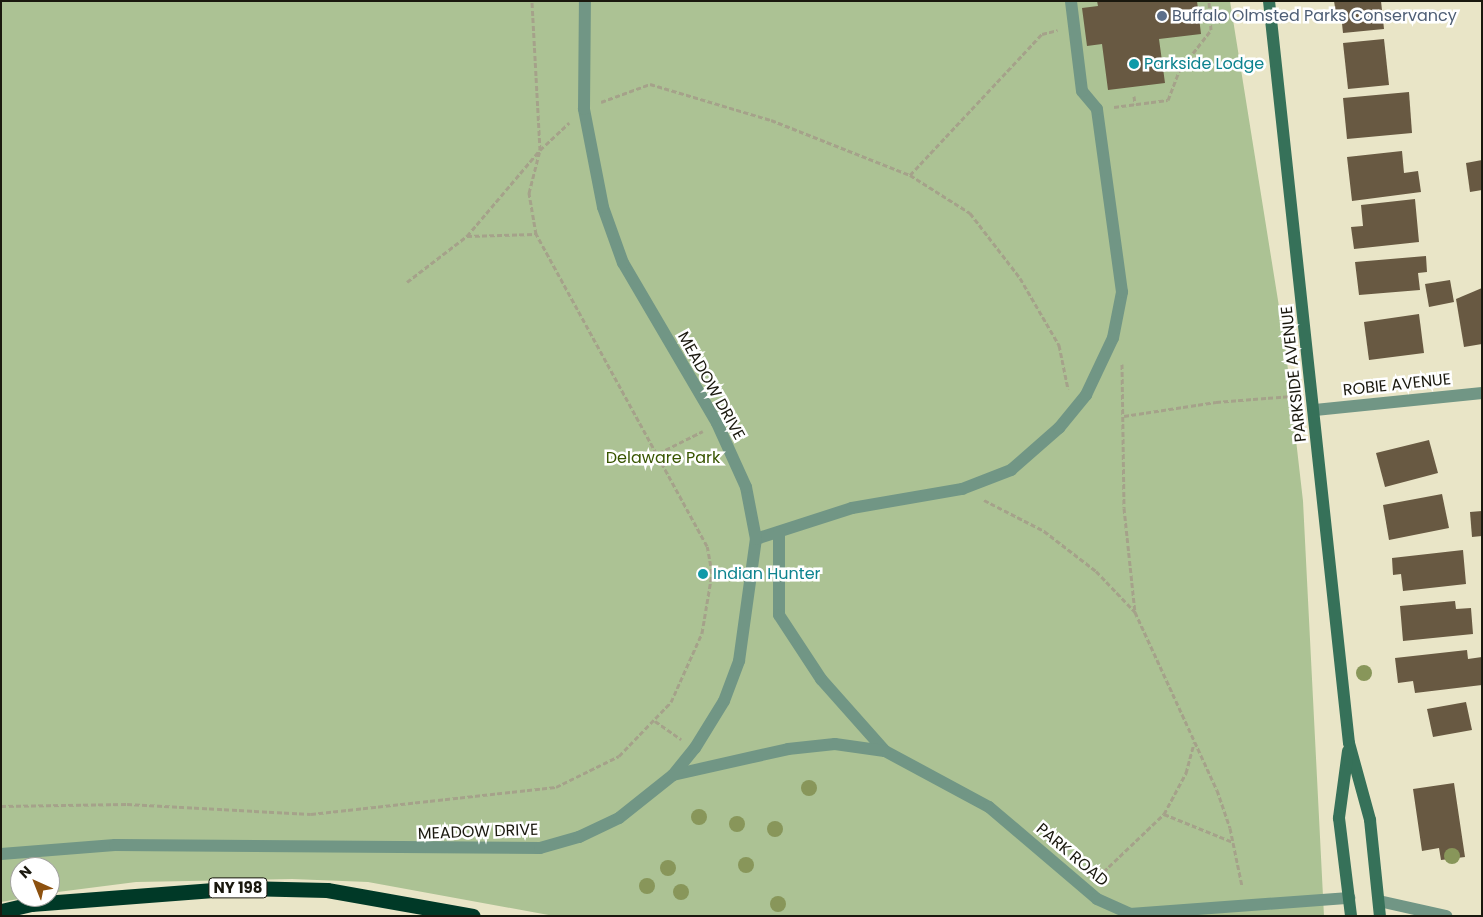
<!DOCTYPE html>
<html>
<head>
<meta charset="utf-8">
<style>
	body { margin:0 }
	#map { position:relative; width:1483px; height:917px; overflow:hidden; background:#e9e5c7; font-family:Poppins,sans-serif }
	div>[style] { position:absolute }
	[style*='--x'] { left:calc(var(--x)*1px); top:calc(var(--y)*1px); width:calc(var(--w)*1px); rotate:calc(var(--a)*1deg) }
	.green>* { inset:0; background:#acc294 }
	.building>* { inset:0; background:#685942 }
	.path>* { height:3px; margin-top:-1.5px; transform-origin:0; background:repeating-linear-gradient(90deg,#a5a28a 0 5px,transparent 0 7.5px) }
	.lane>* { height:12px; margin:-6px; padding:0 6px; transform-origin:6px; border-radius:6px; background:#719685 }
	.street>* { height:12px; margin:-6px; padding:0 6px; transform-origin:6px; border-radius:6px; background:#719685 }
	.secondary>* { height:12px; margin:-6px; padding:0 6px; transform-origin:6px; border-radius:6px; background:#367159 }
	.highway>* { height:15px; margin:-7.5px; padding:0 7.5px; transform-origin:7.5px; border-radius:7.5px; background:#003927 }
	.trees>* { width:16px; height:16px; margin:-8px; border-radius:50%; background:#88965a }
	.dots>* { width:14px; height:14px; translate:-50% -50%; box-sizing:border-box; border:2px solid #fff; border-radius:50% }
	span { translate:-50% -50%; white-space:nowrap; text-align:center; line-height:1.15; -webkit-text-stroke:5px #fff; paint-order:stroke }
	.shield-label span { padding:1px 4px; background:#fff; border:1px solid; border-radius:4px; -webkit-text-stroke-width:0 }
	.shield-label { font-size:15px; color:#1a180e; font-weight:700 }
	.service-label { font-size:16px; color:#4e5e75 }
	.left { translate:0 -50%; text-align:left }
	.culture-label { font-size:16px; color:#0d838f }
	.street-label { font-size:16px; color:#1a180e }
	.park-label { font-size:16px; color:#385500 }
	.frame { position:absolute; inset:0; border:2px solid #1a180e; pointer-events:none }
	.north { position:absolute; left:10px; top:857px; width:50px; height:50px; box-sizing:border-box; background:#fff; border:1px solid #a3a39f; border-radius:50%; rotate:316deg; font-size:14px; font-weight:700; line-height:20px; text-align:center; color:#1a180e }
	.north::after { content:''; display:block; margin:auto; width:18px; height:22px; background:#8d510f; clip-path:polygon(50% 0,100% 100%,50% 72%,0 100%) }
</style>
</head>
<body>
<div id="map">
	<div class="green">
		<div style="clip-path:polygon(1px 1px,1230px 1px,1285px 344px,1303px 501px,1324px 916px,554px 916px,368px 882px,292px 879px,136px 882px,50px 893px,50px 867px,20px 867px,20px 897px,30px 897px,1px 902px)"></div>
	</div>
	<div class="building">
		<div style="clip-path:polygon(1097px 1px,1197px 1px,1201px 34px,1159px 39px,1165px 83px,1108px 90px,1102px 44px,1087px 46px,1082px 8px,1098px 6px)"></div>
		<div style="clip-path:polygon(1334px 1px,1381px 1px,1384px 29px,1343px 33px,1341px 14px,1336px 14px)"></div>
		<div style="clip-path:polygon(1384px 39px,1389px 85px,1348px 89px,1343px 43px)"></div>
		<div style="clip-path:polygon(1409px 92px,1412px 133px,1347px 139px,1343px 98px)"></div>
		<div style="clip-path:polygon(1402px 151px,1404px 173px,1418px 171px,1421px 192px,1352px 201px,1347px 157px)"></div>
		<div style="clip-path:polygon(1482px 160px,1482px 190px,1470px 192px,1466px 163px)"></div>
		<div style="clip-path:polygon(1415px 199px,1419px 242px,1354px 249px,1351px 227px,1363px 226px,1361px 205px)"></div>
		<div style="clip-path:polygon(1426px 256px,1427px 272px,1418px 273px,1420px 290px,1359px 295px,1355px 262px)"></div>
		<div style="clip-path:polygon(1450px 280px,1454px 302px,1429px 307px,1425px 284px)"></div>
		<div style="clip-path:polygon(1482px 288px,1482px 344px,1464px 347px,1456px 299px)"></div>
		<div style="clip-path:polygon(1419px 314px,1424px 353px,1369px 360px,1364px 322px)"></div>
		<div style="clip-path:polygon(1429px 440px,1438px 473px,1385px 487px,1376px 453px)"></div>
		<div style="clip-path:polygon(1442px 494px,1449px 528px,1389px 540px,1383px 505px)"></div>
		<div style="clip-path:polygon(1482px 511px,1482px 536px,1472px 537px,1470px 512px)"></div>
		<div style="clip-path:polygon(1463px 550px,1466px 584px,1403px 591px,1401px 574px,1393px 575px,1392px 558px)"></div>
		<div style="clip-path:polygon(1455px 601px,1456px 609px,1471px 608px,1473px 634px,1403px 641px,1400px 606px)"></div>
		<div style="clip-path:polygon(1467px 650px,1468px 659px,1482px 657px,1482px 685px,1415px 693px,1413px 681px,1398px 683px,1395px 658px)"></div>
		<div style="clip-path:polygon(1466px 702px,1472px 730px,1433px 737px,1427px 709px)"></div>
		<div style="clip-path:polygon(1454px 783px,1465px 857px,1441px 860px,1439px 848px,1422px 851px,1413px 789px)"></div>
	</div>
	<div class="path">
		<div style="--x:1134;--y:96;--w:8;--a:83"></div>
		<div style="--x:601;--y:102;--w:52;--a:-20.2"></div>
		<div style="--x:650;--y:84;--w:126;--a:16.6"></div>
		<div style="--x:771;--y:120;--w:149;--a:21.6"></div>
		<div style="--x:910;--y:175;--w:71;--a:32.3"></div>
		<div style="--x:970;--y:213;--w:82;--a:52.4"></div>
		<div style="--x:1020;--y:278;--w:78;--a:59.8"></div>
		<div style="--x:1059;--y:345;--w:45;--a:78.4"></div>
		<div style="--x:1114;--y:107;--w:54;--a:-7.4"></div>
		<div style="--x:1168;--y:100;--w:31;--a:-69"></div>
		<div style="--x:1179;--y:71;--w:52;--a:-52"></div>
		<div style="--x:1211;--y:30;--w:29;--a:-94"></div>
		<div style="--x:910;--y:175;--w:193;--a:-46.9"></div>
		<div style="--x:1042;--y:34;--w:16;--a:-14"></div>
		<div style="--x:467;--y:236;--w:69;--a:-1.7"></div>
		<div style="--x:407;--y:282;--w:76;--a:-37.5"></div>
		<div style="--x:467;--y:236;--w:113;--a:-49.7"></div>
		<div style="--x:540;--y:150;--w:40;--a:-43"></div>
		<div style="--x:1122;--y:364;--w:144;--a:89.2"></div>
		<div style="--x:1124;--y:508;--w:105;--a:84"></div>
		<div style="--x:1124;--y:416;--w:93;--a:-8.7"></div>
		<div style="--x:1216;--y:402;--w:76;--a:-4.5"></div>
		<div style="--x:659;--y:453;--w:49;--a:-26.6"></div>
		<div style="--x:984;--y:500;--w:68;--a:27.3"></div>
		<div style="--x:1044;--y:531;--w:66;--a:37.6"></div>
		<div style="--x:1096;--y:571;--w:57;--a:46.4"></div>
		<div style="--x:1135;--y:612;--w:196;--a:65.3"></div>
		<div style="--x:1217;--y:790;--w:40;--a:71.1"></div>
		<div style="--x:1230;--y:828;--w:59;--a:78.3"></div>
		<div style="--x:712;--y:573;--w:22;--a:0"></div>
		<div style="--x:655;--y:721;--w:32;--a:35"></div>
		<div style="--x:1;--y:806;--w:126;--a:-0.9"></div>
		<div style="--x:127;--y:804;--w:184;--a:3.1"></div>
		<div style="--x:311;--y:814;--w:246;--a:-6.3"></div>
		<div style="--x:556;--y:787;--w:70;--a:-26.2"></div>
		<div style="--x:619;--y:756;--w:75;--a:-46.1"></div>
		<div style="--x:671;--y:702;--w:76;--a:-65.8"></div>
		<div style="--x:702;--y:633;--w:61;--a:-80.5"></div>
		<div style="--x:712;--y:573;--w:27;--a:-100"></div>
		<div style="--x:707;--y:546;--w:356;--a:-118.7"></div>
		<div style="--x:536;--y:234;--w:42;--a:-99.7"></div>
		<div style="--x:529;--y:193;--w:44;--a:-75.7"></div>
		<div style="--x:540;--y:150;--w:149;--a:-93.1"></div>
		<div style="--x:1164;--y:814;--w:74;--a:22.1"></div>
		<div style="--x:1098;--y:877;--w:91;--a:-43.7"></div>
		<div style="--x:1164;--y:814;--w:47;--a:-61.8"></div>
		<div style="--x:1186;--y:773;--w:31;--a:-75"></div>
	</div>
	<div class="lane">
		<div style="--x:756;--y:539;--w:101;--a:-17.9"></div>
		<div style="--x:852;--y:508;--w:112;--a:-9.8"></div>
		<div style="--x:962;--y:489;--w:53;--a:-21.2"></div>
		<div style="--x:1011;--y:470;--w:64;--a:-41.2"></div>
		<div style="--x:1059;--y:428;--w:43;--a:-50.7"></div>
		<div style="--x:1086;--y:395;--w:63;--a:-64.7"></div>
		<div style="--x:1113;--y:338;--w:47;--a:-78.9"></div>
		<div style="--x:1122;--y:292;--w:185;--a:-97.8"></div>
		<div style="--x:1097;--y:109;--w:23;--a:-130"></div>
		<div style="--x:1082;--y:91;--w:91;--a:-97"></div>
	</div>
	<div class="street">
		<div style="--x:1315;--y:410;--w:168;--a:-5.8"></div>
		<div style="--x:779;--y:532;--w:83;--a:90"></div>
		<div style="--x:779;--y:615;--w:77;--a:56.7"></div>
		<div style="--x:821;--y:679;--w:96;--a:48.4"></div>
		<div style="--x:885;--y:751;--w:118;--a:28.3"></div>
		<div style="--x:989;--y:807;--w:142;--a:40.4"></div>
		<div style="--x:1097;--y:899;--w:36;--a:24"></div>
		<div style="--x:1130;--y:914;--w:220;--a:-4.2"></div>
		<div style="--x:673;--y:775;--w:118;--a:-12.7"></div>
		<div style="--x:788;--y:749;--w:47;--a:-6.1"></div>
		<div style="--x:835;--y:744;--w:50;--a:8"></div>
		<div style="--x:1;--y:854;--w:114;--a:-4.5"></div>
		<div style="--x:115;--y:845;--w:425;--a:0.4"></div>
		<div style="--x:540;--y:848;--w:41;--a:-15.8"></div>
		<div style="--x:579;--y:837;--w:44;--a:-25.4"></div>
		<div style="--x:619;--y:818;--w:69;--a:-38.5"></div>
		<div style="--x:673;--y:775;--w:35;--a:-51"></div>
		<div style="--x:695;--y:748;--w:55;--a:-58.3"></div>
		<div style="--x:724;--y:701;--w:43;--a:-69.4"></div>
		<div style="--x:739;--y:661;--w:123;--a:-82.1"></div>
		<div style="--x:756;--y:539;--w:53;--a:-100.9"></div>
		<div style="--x:746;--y:487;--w:70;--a:-114.4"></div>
		<div style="--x:717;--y:423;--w:186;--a:-120.4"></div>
		<div style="--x:623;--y:263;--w:59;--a:-109.7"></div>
		<div style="--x:603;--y:207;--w:100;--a:-101"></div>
		<div style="--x:584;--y:109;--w:108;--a:-89.5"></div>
		<div style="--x:1379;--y:901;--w:69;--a:12.6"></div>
	</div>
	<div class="secondary">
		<div style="--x:1269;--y:1;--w:746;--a:83.85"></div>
		<div style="--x:1349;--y:743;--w:80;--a:74.7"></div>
		<div style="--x:1370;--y:820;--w:97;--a:84.1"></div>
		<div style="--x:1348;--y:751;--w:68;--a:97.7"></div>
		<div style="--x:1339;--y:818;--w:99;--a:83"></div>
	</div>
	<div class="highway">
		<div style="--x:1;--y:911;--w:31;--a:-13"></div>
		<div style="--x:31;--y:904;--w:209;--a:-4.4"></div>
		<div style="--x:239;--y:888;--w:88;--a:1.3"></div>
		<div style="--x:327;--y:890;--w:148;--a:10.1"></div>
	</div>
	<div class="trees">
		<div style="left:1364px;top:673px"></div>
		<div style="left:809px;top:788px"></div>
		<div style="left:699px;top:817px"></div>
		<div style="left:737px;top:824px"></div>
		<div style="left:775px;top:829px"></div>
		<div style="left:1452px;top:856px"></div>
		<div style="left:746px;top:865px"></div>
		<div style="left:668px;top:868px"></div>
		<div style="left:647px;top:886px"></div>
		<div style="left:681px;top:892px"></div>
		<div style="left:778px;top:904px"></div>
	</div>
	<div class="dots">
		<div style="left:1162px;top:16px;background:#5c6f8a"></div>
		<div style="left:1134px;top:64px;background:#0f9aa8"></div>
		<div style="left:703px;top:574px;background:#0f9aa8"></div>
	</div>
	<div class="shield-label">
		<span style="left:238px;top:888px">NY 198</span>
	</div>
	<div class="service-label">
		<span class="left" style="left:1172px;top:16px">Buffalo Olmsted Parks Conservancy</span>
	</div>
	<div class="culture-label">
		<span class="left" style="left:1144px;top:64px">Parkside Lodge</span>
		<span class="left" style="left:713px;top:574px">Indian Hunter</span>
	</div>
	<div class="street-label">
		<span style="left:1294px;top:374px;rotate:-96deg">PARKSIDE AVENUE</span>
		<span style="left:1397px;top:385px;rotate:-6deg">ROBIE AVENUE</span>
		<span style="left:711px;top:386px;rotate:61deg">MEADOW DRIVE</span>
		<span style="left:478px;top:832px;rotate:-2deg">MEADOW DRIVE</span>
		<span style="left:1072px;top:855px;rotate:40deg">PARK ROAD</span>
	</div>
	<div class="park-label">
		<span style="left:663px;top:458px">Delaware Park</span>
	</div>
	<div class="frame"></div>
	<div class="north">N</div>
</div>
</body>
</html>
